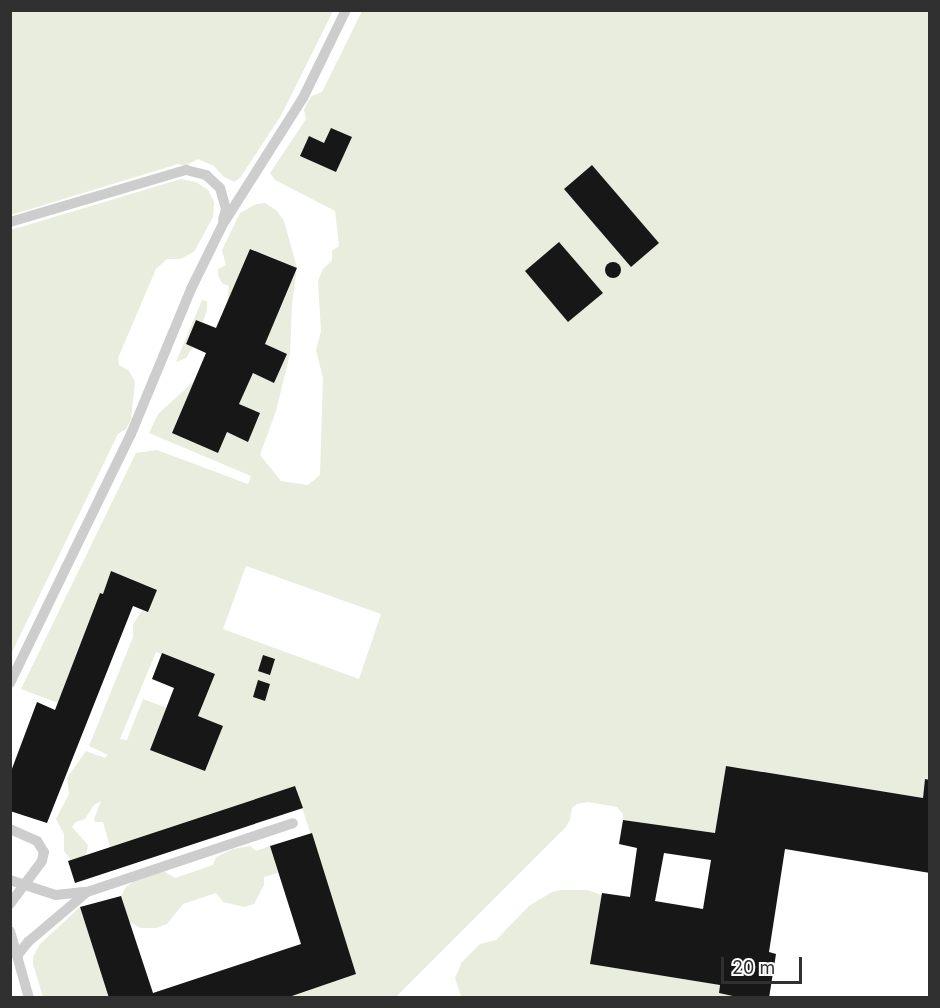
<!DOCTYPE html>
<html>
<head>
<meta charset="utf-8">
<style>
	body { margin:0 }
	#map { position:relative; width:940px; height:1008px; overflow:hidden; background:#fff; font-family:Inter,sans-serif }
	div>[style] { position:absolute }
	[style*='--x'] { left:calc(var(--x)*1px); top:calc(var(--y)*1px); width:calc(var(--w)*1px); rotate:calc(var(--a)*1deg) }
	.green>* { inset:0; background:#e8edde }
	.building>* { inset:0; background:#171717 }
	.round { border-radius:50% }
	.service>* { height:10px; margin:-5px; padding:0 5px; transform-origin:5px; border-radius:5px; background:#cdcdcd }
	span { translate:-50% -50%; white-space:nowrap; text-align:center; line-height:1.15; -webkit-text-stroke:6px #fff; paint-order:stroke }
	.frame { position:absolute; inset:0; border:12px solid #303030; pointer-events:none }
	.scale { position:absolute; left:721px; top:957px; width:81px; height:27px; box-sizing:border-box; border:3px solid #303030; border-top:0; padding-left:8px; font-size:18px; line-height:21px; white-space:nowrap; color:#303030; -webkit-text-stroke:4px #fff; paint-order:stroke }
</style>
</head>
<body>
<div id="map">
	<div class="green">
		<div style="clip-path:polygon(11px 11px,333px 11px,282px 114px,240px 178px,234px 182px,223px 176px,214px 166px,198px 159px,185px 166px,178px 164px,11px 215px)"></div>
		<div style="clip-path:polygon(evenodd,362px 11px,929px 11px,930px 780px,925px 780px,923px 798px,726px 766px,715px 833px,623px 820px,623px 814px,617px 807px,588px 802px,577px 804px,572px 808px,570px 820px,565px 828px,396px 997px,286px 997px,356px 974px,295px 786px,110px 847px,103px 822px,95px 822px,94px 819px,101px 801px,94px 805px,85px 819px,76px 822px,72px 827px,88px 845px,86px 855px,71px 860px,64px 851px,64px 834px,56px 819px,69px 794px,67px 778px,86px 751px,105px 758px,108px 755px,89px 746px,133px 637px,133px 625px,140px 613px,143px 610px,148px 612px,157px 590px,111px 571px,103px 594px,100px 593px,58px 703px,21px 689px,136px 453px,157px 450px,248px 484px,251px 476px,149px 433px,158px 414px,194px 381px,172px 433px,218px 453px,227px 432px,247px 441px,239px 404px,253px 373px,274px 383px,287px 355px,265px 344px,297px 269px,251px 249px,227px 303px,229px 286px,222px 283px,218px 275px,218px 269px,226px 265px,222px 250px,240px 213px,256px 204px,265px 203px,277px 211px,284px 221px,297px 268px,292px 304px,290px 354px,276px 411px,260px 455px,281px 481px,308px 485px,320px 475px,323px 378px,316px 350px,321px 331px,318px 281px,323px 269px,332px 260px,332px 251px,339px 246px,335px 211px,275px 180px,270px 173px,306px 119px,304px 110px,307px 103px,312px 96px,322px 92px,362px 11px,592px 165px,659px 243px,631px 267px,564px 189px,592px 165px,362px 11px,246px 566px,381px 614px,359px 679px,223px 629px,246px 566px,362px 11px,156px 652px,215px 674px,198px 716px,223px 726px,205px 771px,150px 750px,167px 708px,143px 699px,127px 740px,120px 739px,156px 652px)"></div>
		<div style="clip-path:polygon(181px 179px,196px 182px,208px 190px,214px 202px,213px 217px,194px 252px,180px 259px,167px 259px,156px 269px,118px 358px,119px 365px,129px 371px,135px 382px,131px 419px,126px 429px,118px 434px,11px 654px,11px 230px)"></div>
		<div style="clip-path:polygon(202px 300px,207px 301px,207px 310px,203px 322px,196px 320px,186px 344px,193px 347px,186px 358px,176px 362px)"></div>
		<div style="clip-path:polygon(250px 846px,256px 851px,270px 846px,278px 873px,264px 877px,264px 885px,254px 904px,244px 907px,223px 902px,216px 893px,183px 904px,167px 924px,156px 928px,141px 928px,129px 922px,121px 896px,126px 887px,138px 878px,152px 872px,165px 872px,175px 878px,213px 865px,216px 857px,233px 849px)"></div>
		<div style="clip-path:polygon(560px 890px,587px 890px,602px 895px,591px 964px,720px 985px,719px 993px,742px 997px,461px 996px,455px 978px,462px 962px,480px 944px,496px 940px,529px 906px,552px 892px)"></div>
		<div style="clip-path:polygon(80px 907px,109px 997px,43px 997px,33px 964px,33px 957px,40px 944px)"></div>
	</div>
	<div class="building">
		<div style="clip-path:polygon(331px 128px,352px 137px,336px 172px,300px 156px,309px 136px,324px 143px)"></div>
		<div style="clip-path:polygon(592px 165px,659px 243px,631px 267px,564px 189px)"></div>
		<div style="clip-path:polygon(559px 242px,603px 293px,568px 322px,525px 271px)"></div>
		<div style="clip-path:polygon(250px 249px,297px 268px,265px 344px,287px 354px,274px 383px,253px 373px,239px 404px,260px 413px,248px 442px,227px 432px,218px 453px,172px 433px,206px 353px,186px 344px,196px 320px,216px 328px)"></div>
		<div class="round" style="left:605px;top:262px;width:16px;height:16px"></div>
		<div style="clip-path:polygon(111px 571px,157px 590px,148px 612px,133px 606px,47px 823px,10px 811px,10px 774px,37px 702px,55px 710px,100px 593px,103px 594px)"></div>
		<div style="clip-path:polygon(162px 653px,215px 674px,198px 716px,223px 726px,205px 771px,150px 750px,174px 688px,152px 679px)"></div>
		<div style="clip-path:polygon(263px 655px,275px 659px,270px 675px,258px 671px)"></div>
		<div style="clip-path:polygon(258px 680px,270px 684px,265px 701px,253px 697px)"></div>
		<div style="clip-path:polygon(evenodd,726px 766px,923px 798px,925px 779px,930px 780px,930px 873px,785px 849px,769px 952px,776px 954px,769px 998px,742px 998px,719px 993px,720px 985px,590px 964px,602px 893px,630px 897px,637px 848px,619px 844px,623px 820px,715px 833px,726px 766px,664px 853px,711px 860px,703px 909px,655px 901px,664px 853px)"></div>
		<div style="clip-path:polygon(295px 786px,303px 808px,75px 883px,68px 861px)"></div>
		<div style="clip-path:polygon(312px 833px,356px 974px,286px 998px,109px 998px,80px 907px,121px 896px,153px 993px,301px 944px,270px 846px)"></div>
	</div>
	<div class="service">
		<div style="--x:10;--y:222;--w:184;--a:-16.5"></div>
		<div style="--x:186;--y:170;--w:21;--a:14"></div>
		<div style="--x:206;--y:175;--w:19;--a:43"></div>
		<div style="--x:220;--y:188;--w:22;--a:74"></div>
		<div style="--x:226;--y:209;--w:11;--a:105"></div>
		<div style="--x:10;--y:683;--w:277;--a:-64.1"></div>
		<div style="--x:131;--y:434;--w:157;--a:-67.5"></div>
		<div style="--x:191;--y:289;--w:72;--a:-63.8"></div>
		<div style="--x:223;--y:224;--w:149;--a:-57.6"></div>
		<div style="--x:303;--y:98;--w:98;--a:-64"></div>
		<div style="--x:10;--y:829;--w:30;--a:24"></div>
		<div style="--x:37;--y:841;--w:13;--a:58"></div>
		<div style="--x:44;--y:852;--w:9;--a:103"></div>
		<div style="--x:42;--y:861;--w:54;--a:126.7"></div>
		<div style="--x:10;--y:880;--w:48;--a:18.1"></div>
		<div style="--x:56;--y:895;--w:28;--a:-6"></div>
		<div style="--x:10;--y:931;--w:70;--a:74.2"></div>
		<div style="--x:17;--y:956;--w:18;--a:-52"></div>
		<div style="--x:28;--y:942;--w:77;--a:-40.3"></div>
		<div style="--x:87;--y:892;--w:217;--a:-18.5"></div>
	</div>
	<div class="frame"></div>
	<div class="scale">20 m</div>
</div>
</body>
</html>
